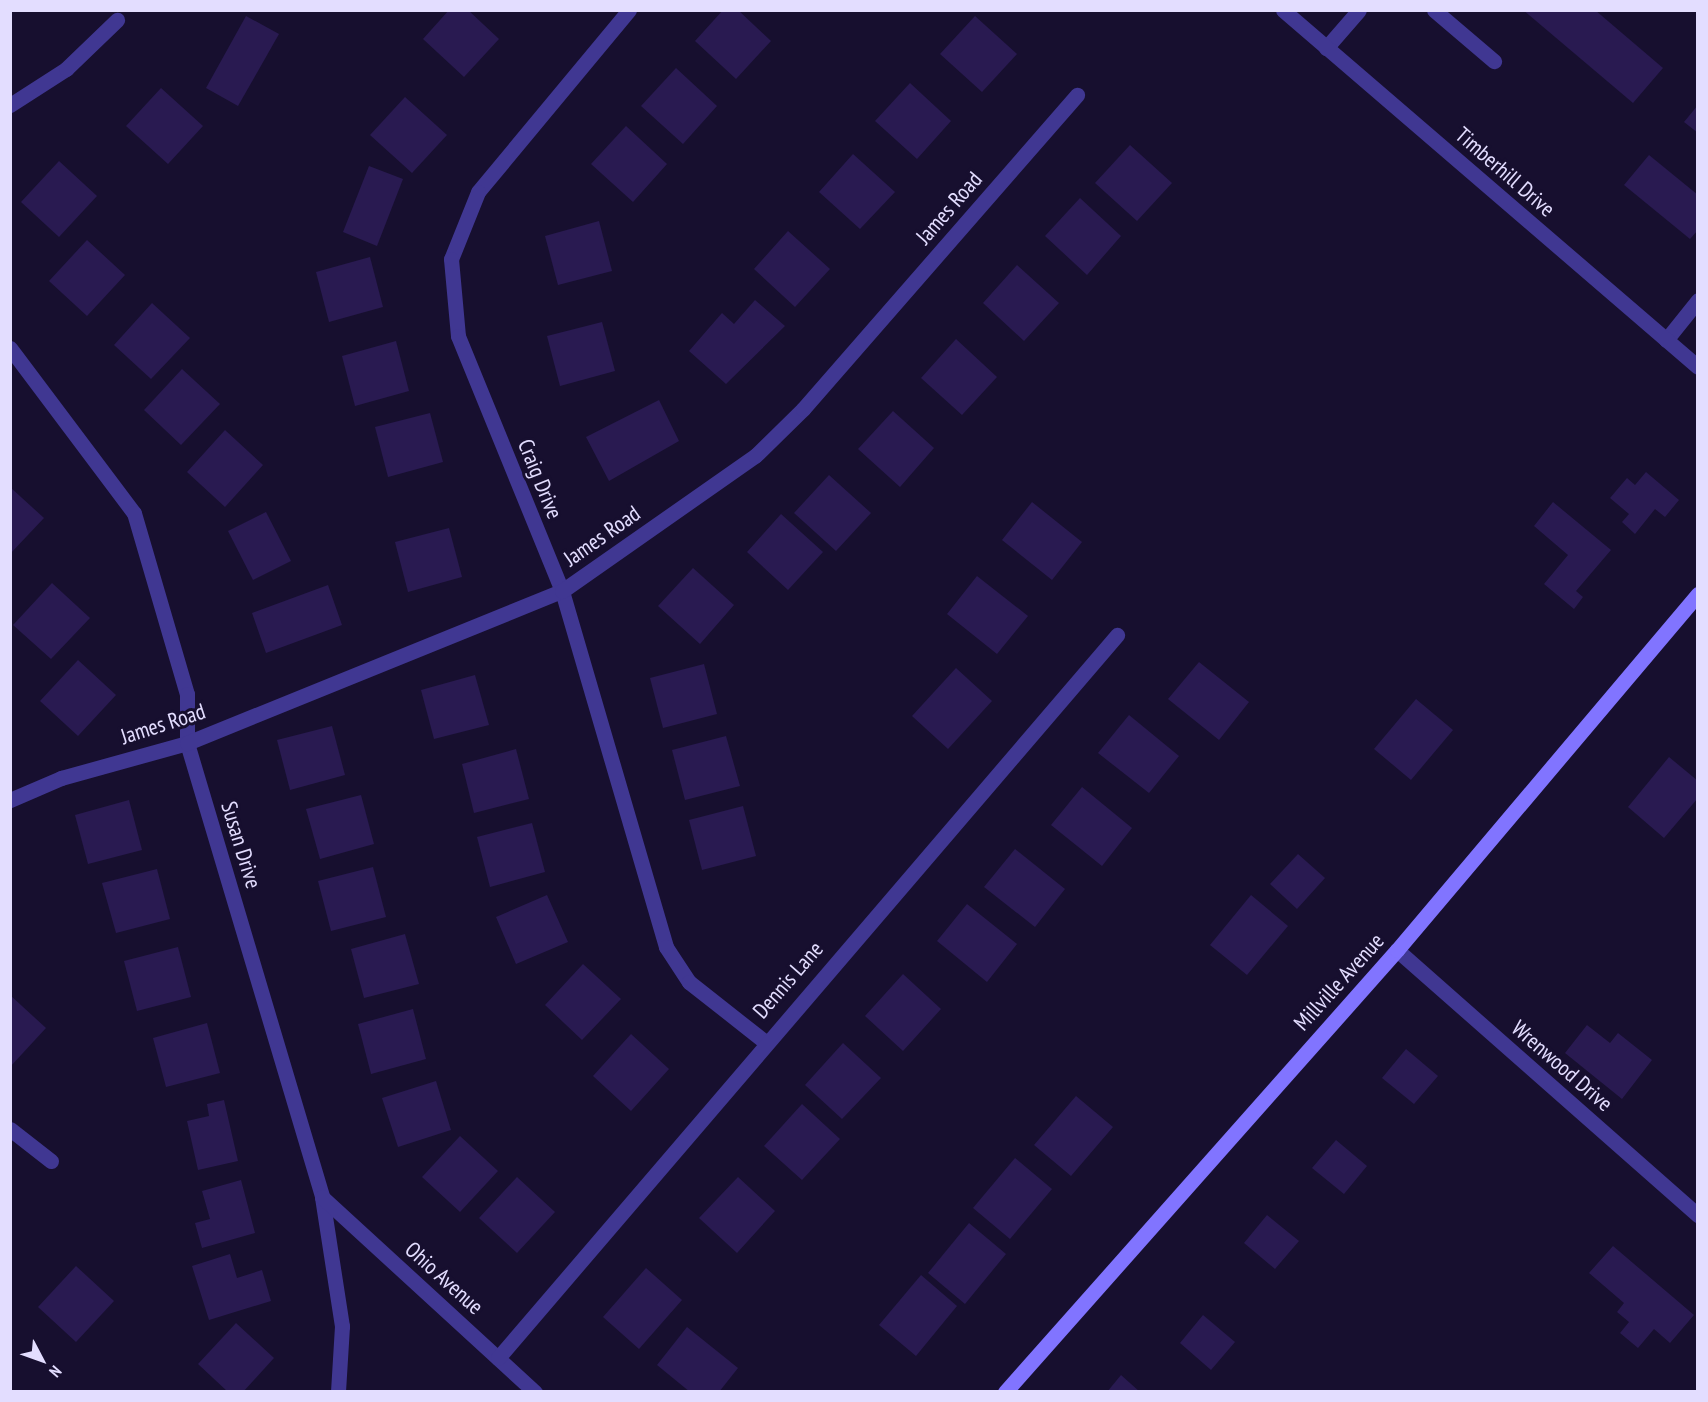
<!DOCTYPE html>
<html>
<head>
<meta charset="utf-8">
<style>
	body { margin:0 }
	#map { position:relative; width:1708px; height:1402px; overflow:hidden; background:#170f2f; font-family:"PT Sans Narrow",sans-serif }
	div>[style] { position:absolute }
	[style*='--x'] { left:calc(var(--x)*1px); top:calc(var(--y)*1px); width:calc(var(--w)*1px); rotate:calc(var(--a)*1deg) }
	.building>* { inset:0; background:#291a51 }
	.service>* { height:15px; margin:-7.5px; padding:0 7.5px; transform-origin:7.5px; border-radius:7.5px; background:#403792 }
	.minor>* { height:15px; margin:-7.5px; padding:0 7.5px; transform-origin:7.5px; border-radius:7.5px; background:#403792 }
	.secondary>* { height:15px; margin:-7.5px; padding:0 7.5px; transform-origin:7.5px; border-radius:7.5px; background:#8174ff }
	span { translate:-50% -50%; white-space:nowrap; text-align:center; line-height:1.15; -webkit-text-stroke:6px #170f2f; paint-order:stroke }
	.street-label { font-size:22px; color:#e3ddff }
	.frame { position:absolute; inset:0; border:12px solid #e3ddff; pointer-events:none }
	.north { position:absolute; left:12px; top:1330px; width:60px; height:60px; -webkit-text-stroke:4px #170f2f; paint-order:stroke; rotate:131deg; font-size:16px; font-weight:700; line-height:24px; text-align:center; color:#e3ddff }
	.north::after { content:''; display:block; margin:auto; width:21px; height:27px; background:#e3ddff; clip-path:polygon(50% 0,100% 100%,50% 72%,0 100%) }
</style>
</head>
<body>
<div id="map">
	<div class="building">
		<div style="clip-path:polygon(449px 10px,468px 10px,499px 39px,464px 77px,423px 39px)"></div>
		<div style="clip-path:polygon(723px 10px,738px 10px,771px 41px,736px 79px,695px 41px)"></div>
		<div style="clip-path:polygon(1523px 10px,1595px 10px,1663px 68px,1633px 103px)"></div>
		<div style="clip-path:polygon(246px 16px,279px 34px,238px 106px,206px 88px)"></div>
		<div style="clip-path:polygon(975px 16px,1017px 54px,982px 92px,940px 54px)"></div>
		<div style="clip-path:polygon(676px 68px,717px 106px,683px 144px,641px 106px)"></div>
		<div style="clip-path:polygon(910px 83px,951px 121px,917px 159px,875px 121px)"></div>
		<div style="clip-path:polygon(161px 88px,203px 126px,168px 164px,126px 126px)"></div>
		<div style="clip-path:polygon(405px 97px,447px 135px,412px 173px,370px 135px)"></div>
		<div style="clip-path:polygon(1698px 105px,1698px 133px,1684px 122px)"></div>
		<div style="clip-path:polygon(626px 126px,667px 164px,633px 202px,591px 164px)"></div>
		<div style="clip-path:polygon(1130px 145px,1172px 183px,1137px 221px,1095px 183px)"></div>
		<div style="clip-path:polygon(853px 154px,895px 192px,860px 229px,819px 192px)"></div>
		<div style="clip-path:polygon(1649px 155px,1698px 195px,1698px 230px,1690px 239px,1624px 185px)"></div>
		<div style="clip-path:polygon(59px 161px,97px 196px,59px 237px,21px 202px)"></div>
		<div style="clip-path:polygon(369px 166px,403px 179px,377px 246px,343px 232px)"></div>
		<div style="clip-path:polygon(1080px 198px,1121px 236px,1087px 275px,1045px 236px)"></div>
		<div style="clip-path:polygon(599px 221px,612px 271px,558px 285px,545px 236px)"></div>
		<div style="clip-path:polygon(788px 231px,830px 269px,795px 307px,754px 269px)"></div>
		<div style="clip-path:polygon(87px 240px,125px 275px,87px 316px,49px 281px)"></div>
		<div style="clip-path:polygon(370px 257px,383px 307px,329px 322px,316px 272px)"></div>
		<div style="clip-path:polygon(1017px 265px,1059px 303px,1024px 341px,983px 303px)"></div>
		<div style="clip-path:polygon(755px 300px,785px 326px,726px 384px,689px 351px,722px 313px,734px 324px)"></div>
		<div style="clip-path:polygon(152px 303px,190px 338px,151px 379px,114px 345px)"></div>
		<div style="clip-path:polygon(602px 322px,615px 371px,560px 386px,547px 336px)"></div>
		<div style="clip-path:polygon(956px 339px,997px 377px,962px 415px,921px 378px)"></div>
		<div style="clip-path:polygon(396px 341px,409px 391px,355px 406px,342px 356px)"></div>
		<div style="clip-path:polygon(182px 369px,220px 404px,181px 445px,144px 410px)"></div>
		<div style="clip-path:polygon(659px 400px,679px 441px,609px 481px,586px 437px)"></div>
		<div style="clip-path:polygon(893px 411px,934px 448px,900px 487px,858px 449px)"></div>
		<div style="clip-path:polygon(430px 413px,443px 462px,388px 477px,375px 427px)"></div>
		<div style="clip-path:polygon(225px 430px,263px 465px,225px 507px,187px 472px)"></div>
		<div style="clip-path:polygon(1646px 472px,1679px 500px,1665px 517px,1655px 509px,1635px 534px,1622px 522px,1629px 514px,1610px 498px,1627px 478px,1635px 485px)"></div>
		<div style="clip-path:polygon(829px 475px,871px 513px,836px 551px,794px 513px)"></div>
		<div style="clip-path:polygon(10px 487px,44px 518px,10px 554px)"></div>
		<div style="clip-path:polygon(1032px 502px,1082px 542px,1052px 580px,1002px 540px)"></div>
		<div style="clip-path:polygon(1553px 502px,1611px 550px,1576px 591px,1583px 597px,1574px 609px,1544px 584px,1568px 555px,1534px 526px)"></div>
		<div style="clip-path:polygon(266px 512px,291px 561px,253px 580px,228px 531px)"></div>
		<div style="clip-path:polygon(781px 514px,823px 552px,788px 590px,747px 552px)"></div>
		<div style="clip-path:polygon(449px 528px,462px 577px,408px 592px,395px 542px)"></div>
		<div style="clip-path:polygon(693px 568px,734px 605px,700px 644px,658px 606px)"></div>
		<div style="clip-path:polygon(977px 576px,1028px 616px,997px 654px,947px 614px)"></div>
		<div style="clip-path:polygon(52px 583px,90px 618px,51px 659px,13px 625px)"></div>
		<div style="clip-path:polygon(328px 585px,342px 625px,266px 653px,252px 613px)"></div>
		<div style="clip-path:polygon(78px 660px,116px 695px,78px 736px,40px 701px)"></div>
		<div style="clip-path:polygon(1199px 662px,1249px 702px,1219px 740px,1168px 699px)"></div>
		<div style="clip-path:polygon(704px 664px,717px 714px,663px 728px,650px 678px)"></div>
		<div style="clip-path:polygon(956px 668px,992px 701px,948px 749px,912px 716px)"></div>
		<div style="clip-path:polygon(475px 675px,489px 725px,434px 739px,421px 690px)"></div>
		<div style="clip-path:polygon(1416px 699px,1453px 730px,1411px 780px,1374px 749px)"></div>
		<div style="clip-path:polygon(1129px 715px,1179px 756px,1149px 793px,1098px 753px)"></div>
		<div style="clip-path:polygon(332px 726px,345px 775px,290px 790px,277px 740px)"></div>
		<div style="clip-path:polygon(726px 736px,740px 786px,685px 800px,672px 750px)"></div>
		<div style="clip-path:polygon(516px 749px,529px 799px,474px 813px,462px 764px)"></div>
		<div style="clip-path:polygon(1669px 757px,1698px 781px,1698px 798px,1664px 838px,1628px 807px)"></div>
		<div style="clip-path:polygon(1082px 787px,1132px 828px,1102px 866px,1051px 825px)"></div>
		<div style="clip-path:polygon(361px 795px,374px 844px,320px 859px,306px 809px)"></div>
		<div style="clip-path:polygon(129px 800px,142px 850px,88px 864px,75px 815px)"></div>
		<div style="clip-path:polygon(743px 806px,756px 856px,702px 870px,689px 820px)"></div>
		<div style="clip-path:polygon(532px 823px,545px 872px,490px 887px,477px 837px)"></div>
		<div style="clip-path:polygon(1015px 849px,1065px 889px,1035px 927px,984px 887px)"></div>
		<div style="clip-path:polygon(1298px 854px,1325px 878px,1297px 909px,1270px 884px)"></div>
		<div style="clip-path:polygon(373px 867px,386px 917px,331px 931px,318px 881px)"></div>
		<div style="clip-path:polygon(157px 869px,170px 919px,116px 933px,102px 883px)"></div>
		<div style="clip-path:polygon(547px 895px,568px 942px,516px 964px,496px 917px)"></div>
		<div style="clip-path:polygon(1251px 895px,1288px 926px,1247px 975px,1210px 945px)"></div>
		<div style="clip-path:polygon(967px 904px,1017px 944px,987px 982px,937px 941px)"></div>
		<div style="clip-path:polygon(405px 934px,419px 984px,364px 998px,351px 949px)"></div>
		<div style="clip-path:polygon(178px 947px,191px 997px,137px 1011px,124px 961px)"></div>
		<div style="clip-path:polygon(583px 964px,621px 999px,582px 1040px,545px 1005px)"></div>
		<div style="clip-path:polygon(903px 974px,941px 1009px,903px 1051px,865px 1016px)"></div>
		<div style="clip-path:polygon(10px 995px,46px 1028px,10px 1067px)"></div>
		<div style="clip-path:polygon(413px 1009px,426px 1059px,371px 1074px,358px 1024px)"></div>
		<div style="clip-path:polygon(207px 1023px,220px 1073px,166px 1087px,153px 1038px)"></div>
		<div style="clip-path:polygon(1587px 1025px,1610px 1043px,1618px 1033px,1652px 1060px,1622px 1099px,1565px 1053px)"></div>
		<div style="clip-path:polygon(631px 1034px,669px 1069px,631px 1111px,593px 1076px)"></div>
		<div style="clip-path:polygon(843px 1043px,881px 1078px,842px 1119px,805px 1085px)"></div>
		<div style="clip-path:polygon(1406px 1049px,1438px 1076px,1414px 1104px,1382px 1078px)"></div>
		<div style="clip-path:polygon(436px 1081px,451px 1130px,398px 1147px,382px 1098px)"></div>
		<div style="clip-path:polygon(1076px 1096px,1113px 1127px,1071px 1176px,1034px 1145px)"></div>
		<div style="clip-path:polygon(224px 1100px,238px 1161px,198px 1170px,187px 1121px,209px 1116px,207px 1104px)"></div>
		<div style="clip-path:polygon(802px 1104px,840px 1139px,802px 1180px,764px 1146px)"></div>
		<div style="clip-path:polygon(460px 1136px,498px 1171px,460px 1212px,422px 1177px)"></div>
		<div style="clip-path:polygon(1336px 1140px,1367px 1166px,1344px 1194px,1312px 1168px)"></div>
		<div style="clip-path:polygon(1015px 1158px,1052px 1189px,1010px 1239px,973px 1208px)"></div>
		<div style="clip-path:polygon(517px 1177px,555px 1212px,517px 1253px,479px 1218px)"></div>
		<div style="clip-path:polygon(738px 1177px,775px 1211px,737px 1253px,699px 1218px)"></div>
		<div style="clip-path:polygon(241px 1180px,255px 1233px,202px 1248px,195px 1223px,210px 1219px,202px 1191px)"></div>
		<div style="clip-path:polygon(1267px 1215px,1299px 1241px,1275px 1269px,1244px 1243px)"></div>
		<div style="clip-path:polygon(969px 1223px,1006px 1254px,965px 1304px,928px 1273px)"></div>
		<div style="clip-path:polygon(1613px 1246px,1694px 1315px,1670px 1343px,1654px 1329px,1638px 1348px,1620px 1333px,1629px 1322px,1617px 1312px,1624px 1303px,1589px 1273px)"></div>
		<div style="clip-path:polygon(230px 1254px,237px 1278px,262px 1270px,271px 1301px,209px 1320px,192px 1266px)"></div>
		<div style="clip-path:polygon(76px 1266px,114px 1301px,76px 1342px,38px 1307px)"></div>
		<div style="clip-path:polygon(646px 1268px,682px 1300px,639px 1349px,603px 1317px)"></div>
		<div style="clip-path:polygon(921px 1275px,957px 1306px,916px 1356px,879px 1325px)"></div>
		<div style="clip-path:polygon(1203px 1315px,1235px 1342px,1211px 1370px,1180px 1343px)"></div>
		<div style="clip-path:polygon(236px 1323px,274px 1358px,243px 1392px,228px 1392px,198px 1364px)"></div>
		<div style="clip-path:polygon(687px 1327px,738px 1368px,719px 1392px,690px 1392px,657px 1365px)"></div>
		<div style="clip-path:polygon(1121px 1375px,1140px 1392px,1107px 1392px)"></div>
	</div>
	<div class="service">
		<div style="--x:1434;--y:10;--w:79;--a:40.4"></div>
		<div style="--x:1326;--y:48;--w:50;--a:-49"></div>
		<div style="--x:1666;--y:340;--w:51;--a:-51.3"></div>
	</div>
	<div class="minor">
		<div style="--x:629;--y:10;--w:236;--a:129.7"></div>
		<div style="--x:478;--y:192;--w:72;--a:111.9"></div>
		<div style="--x:451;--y:259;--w:77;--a:84.8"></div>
		<div style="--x:458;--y:336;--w:275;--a:67.8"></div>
		<div style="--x:562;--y:591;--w:371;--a:73.7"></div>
		<div style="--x:666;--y:947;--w:42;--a:56.7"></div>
		<div style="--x:689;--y:982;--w:95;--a:38.2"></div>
		<div style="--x:1283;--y:10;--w:547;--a:40.7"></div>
		<div style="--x:10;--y:105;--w:67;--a:-32.7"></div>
		<div style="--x:66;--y:69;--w:71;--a:-43.9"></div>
		<div style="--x:10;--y:348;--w:206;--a:53.1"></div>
		<div style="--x:134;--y:513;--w:189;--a:73.7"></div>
		<div style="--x:187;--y:694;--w:49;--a:90"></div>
		<div style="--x:187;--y:743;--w:474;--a:73.4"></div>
		<div style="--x:322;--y:1197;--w:131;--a:81.2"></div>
		<div style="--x:342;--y:1326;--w:66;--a:93.5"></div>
		<div style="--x:10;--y:800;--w:56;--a:-23.3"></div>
		<div style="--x:61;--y:778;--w:131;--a:-15.5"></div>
		<div style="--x:187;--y:743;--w:405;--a:-22.1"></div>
		<div style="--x:562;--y:591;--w:236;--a:-35"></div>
		<div style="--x:755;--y:456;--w:67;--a:-44.4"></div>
		<div style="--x:803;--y:409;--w:417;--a:-48.9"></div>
		<div style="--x:1397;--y:950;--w:401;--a:41.4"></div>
		<div style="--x:10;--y:1129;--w:52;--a:38"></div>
		<div style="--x:322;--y:1197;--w:289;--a:42.5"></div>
		<div style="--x:498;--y:1358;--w:952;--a:-49.43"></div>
	</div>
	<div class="secondary">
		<div style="--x:1005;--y:1392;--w:591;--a:-48.43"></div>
		<div style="--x:1397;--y:950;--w:466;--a:-49.8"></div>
	</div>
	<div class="street-label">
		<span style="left:1505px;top:172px;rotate:41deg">Timberhill Drive</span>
		<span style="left:949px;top:208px;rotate:-49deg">James Road</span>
		<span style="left:540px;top:479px;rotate:68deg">Craig Drive</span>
		<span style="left:602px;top:536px;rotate:-35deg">James Road</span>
		<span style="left:163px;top:724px;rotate:-18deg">James Road</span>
		<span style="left:241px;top:845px;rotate:73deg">Susan Drive</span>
		<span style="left:788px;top:980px;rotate:-49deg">Dennis Lane</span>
		<span style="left:1339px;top:982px;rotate:-48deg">Millville Avenue</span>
		<span style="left:1562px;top:1066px;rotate:41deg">Wrenwood Drive</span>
		<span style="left:444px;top:1278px;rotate:42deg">Ohio Avenue</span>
	</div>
	<div class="frame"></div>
	<div class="north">N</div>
</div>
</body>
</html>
